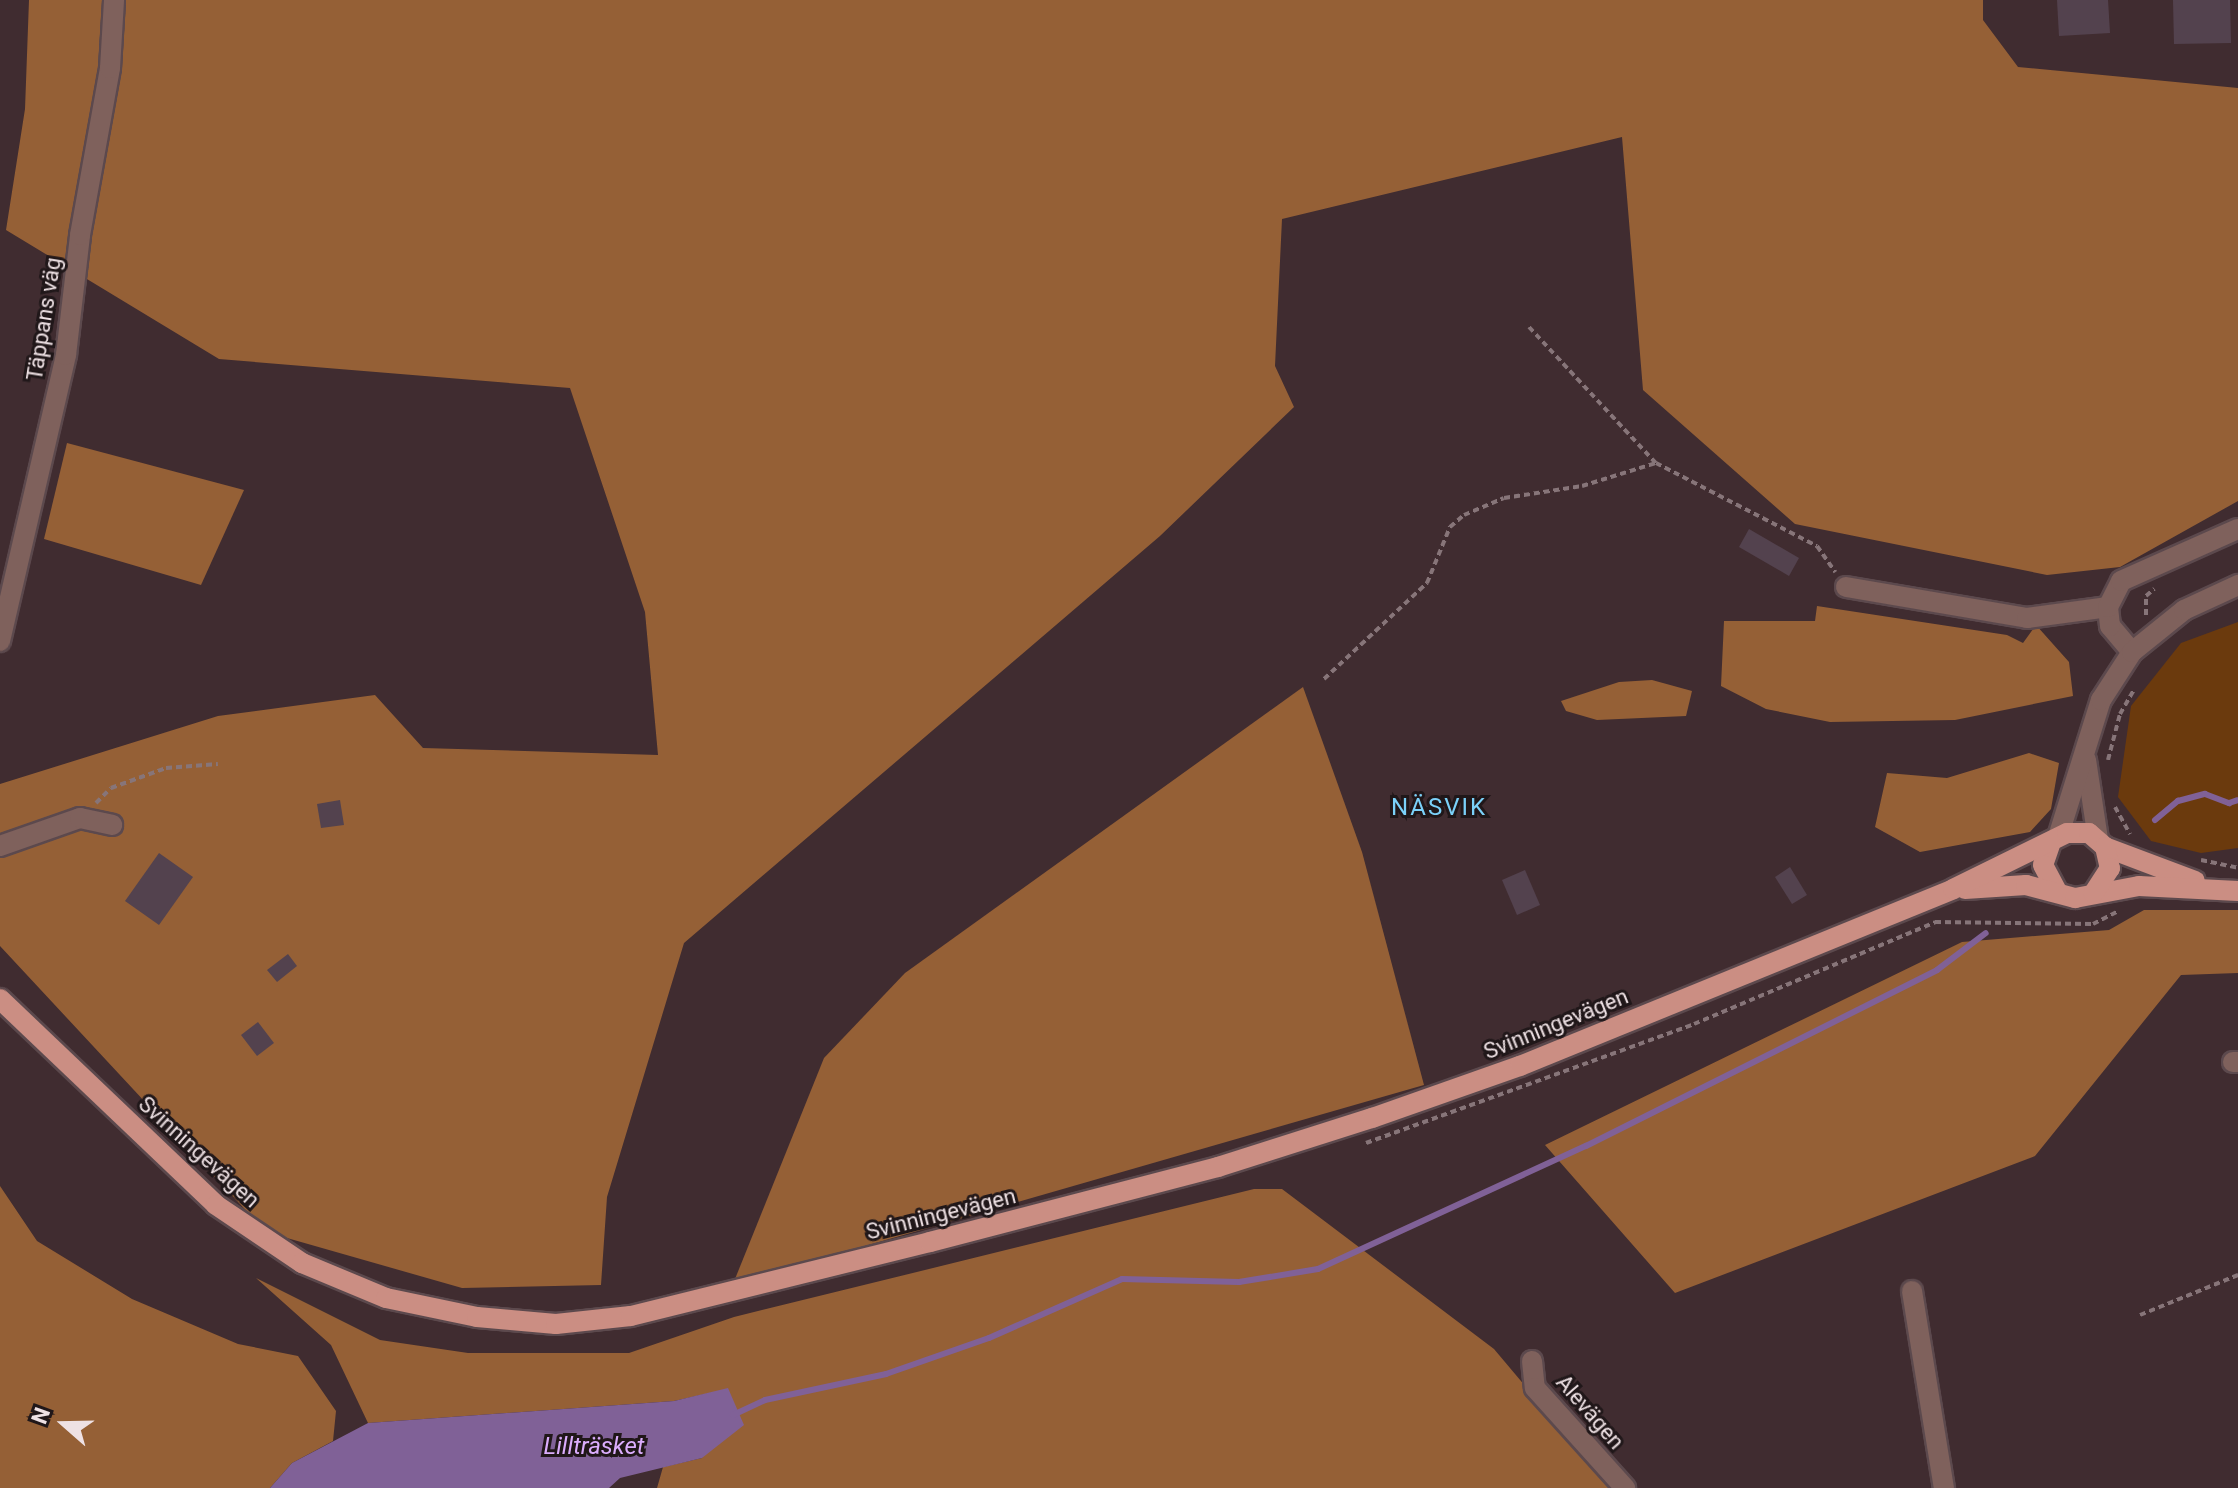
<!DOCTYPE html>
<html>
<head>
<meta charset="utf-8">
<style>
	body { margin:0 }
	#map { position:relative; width:2238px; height:1488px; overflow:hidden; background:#402c30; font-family:Roboto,sans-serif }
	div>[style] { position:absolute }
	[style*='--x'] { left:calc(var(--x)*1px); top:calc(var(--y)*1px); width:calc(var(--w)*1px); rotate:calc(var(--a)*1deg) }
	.green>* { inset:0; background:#6b3a0d }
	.forest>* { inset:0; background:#956036 }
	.water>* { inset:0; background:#806197 }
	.stream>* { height:6px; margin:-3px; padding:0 3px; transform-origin:3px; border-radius:3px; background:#806197 }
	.building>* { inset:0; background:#53424e }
	.path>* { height:4px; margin-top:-2px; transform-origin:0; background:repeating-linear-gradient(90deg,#877579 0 6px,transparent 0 10px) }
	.roads { filter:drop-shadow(2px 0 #5c494d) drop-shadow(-2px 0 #5c494d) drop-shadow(0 2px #5c494d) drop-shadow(0 -2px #5c494d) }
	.minor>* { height:20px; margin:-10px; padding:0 10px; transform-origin:10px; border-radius:10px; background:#7f615c }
	.major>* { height:20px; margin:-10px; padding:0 10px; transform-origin:10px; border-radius:10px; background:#cb8e83 }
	span { translate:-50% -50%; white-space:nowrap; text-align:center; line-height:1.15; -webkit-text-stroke:6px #201719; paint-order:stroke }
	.street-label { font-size:22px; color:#eee1e4 }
	.neighbourhood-label { font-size:24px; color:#7bd1f9; letter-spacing:2px }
	.water-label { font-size:24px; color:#dbadfd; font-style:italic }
	.north { position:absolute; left:24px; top:1384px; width:80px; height:80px; -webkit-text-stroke:6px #201719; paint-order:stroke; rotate:290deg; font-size:22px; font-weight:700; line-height:32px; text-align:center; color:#eee1e4 }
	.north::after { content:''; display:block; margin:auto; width:28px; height:36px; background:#eee1e4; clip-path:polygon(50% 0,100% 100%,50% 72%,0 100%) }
</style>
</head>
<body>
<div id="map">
	<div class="green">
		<div style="clip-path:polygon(2238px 622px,2238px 848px,2201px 853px,2151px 841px,2118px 797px,2131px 706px,2181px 643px)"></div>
	</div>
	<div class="forest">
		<div style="clip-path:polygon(29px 0,1983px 0,1983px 20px,2018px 67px,2238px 88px,2238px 501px,2120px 567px,2047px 575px,1795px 524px,1643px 390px,1622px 137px,1282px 219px,1275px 366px,1294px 407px,1160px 536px,684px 943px,607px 1197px,601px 1285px,462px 1288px,266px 1232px,0 946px,0 784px,218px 716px,375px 695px,423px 748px,658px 755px,645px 612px,570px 388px,219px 359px,6px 230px,25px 109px)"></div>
		<div style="clip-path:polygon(67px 443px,244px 490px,201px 585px,44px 539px)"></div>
		<div style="clip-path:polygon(1817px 606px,2007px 635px,2023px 643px,2036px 625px,2069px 662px,2073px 696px,1955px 720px,1830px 722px,1766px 709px,1721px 686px,1724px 621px,1815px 621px)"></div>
		<div style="clip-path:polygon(1652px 680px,1692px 691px,1686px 716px,1597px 720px,1566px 711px,1561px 701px,1619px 682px)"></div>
		<div style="clip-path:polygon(1303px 687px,1362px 852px,1424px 1085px,733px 1284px,824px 1058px,905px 973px)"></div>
		<div style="clip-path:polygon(2029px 753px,2059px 763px,2051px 809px,2030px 832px,1920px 852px,1875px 827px,1887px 773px,1947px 778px)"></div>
		<div style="clip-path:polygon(2144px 910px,2238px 910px,2238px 973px,2181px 975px,2035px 1156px,1675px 1293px,1545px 1145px,1962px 942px,2109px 930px)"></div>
		<div style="clip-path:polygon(0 1186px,37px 1241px,132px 1299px,238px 1344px,298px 1356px,336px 1411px,333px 1441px,292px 1463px,270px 1488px,0 1488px)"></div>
		<div style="clip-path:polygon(1254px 1189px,1282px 1189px,1494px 1349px,1611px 1488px,657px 1488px,663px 1467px,702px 1458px,728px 1389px,674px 1401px,368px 1423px,331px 1345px,256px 1278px,380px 1340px,468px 1353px,629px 1353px,734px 1317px)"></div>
	</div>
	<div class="water">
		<div style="clip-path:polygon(728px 1388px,744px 1425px,702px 1458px,620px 1478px,609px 1488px,270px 1488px,292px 1463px,368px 1423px,674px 1401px)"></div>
	</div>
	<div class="stream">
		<div style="--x:2155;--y:820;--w:30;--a:-40"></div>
		<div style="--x:2178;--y:801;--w:28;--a:-15"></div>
		<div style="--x:2205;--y:794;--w:26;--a:21"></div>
		<div style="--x:2229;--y:803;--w:9;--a:-18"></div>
		<div style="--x:733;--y:1415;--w:35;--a:-25"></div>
		<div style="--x:765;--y:1400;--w:124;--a:-12.1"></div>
		<div style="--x:886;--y:1374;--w:109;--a:-19.3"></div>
		<div style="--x:989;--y:1338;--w:145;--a:-23.9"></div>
		<div style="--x:1122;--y:1279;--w:117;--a:1.5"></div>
		<div style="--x:1239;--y:1282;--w:80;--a:-9.3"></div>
		<div style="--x:1318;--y:1269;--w:295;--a:-24.7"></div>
		<div style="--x:1586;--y:1146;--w:393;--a:-26.6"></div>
		<div style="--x:1937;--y:970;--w:61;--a:-37.1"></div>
	</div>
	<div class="building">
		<div style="clip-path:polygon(2057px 0,2108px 0,2110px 33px,2059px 36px)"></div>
		<div style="clip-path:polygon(2173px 0,2230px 0,2231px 43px,2174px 44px)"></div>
		<div style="clip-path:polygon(1749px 529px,1799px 558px,1789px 576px,1739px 547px)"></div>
		<div style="clip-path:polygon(340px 800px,344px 825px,321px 828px,317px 804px)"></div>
		<div style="clip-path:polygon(159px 853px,193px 877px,159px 925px,125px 901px)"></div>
		<div style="clip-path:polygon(1790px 867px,1807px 895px,1792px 904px,1775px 877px)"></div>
		<div style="clip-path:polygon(1525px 870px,1540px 905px,1517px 915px,1502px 880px)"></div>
		<div style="clip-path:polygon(288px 954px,297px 966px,277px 982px,267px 970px)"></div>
		<div style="clip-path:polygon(258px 1022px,274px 1043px,257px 1056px,241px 1035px)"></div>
	</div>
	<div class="path">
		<div style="--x:1529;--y:327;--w:186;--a:47"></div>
		<div style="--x:1656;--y:463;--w:181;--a:27.3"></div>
		<div style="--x:1817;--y:546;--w:32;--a:55"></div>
		<div style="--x:2146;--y:615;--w:19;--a:-90"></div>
		<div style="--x:2146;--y:596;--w:11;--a:-41"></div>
		<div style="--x:1324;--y:679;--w:141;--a:-43"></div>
		<div style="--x:1427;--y:583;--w:61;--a:-67.7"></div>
		<div style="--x:1450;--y:527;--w:18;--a:-41"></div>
		<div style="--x:1464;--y:515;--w:43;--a:-23"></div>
		<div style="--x:1504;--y:498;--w:79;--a:-8.7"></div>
		<div style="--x:1582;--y:486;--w:77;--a:-17.3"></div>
		<div style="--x:2108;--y:760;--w:48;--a:-75.4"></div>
		<div style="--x:2120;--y:714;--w:28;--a:-60"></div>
		<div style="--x:96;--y:803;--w:21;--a:-45"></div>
		<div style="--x:111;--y:788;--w:59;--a:-20"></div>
		<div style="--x:166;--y:768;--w:52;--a:-4.4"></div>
		<div style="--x:2115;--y:807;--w:31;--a:61"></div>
		<div style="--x:2201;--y:860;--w:38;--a:12"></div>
		<div style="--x:1366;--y:1143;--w:349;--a:-19.9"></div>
		<div style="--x:1694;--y:1024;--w:262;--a:-22.9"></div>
		<div style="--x:1935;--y:922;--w:158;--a:0.7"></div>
		<div style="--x:2093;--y:924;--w:27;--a:-27"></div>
		<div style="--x:2140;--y:1315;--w:106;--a:-22.2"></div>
	</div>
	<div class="roads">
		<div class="minor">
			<div style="--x:1846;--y:587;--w:184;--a:9.7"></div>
			<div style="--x:2027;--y:618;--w:82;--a:-7.7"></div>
			<div style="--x:0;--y:641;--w:294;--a:-77"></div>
			<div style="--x:66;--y:355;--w:121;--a:-83.3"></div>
			<div style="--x:80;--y:235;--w:170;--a:-79.8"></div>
			<div style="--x:110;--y:68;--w:68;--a:-86.6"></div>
			<div style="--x:2132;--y:652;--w:34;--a:-130"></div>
			<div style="--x:2110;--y:626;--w:19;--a:-96"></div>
			<div style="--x:2108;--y:607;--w:29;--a:-63"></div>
			<div style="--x:2121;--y:581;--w:128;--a:-24"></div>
			<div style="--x:2086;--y:760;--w:80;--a:81.4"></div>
			<div style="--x:2058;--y:837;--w:144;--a:-72.6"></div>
			<div style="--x:2101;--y:700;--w:57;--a:-57.1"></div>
			<div style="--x:2132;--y:652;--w:67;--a:-38.9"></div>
			<div style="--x:2184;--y:610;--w:60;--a:-24.8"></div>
			<div style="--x:0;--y:846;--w:85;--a:-19.3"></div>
			<div style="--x:80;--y:818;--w:33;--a:12"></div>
			<div style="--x:2233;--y:1062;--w:5;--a:0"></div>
			<div style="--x:1912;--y:1291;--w:200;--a:80.8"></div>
			<div style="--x:1532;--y:1361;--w:27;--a:84"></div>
			<div style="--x:1535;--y:1388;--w:135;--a:48"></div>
		</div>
		<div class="major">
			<div style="--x:2050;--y:845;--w:21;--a:109"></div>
			<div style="--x:2043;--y:865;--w:30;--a:62"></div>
			<div style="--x:2105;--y:847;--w:96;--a:20.7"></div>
			<div style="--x:1965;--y:889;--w:61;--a:-3.8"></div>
			<div style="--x:2026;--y:885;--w:51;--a:14.9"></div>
			<div style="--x:2075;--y:898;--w:65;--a:-10.6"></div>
			<div style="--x:2139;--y:886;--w:99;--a:2.9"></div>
			<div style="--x:0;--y:999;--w:298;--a:43.6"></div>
			<div style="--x:216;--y:1205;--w:104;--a:34"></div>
			<div style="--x:302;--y:1263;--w:91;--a:22.6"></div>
			<div style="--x:386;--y:1298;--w:93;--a:11.8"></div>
			<div style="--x:477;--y:1317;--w:79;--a:5.1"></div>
			<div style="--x:556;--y:1324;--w:75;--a:-6.1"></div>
			<div style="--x:631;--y:1316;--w:308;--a:-13.9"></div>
			<div style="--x:930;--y:1242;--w:298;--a:-14.6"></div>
			<div style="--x:1218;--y:1167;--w:162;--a:-17.7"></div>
			<div style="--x:1372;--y:1118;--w:157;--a:-19.4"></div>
			<div style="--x:1520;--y:1066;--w:468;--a:-22.2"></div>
			<div style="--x:1953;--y:889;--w:127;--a:-26.2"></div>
			<div style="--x:2067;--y:833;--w:22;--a:0"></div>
			<div style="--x:2089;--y:833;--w:21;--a:41"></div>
			<div style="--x:2105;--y:847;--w:22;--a:77"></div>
			<div style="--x:2110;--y:868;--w:30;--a:123"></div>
		</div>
	</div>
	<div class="street-label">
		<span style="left:44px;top:319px;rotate:-81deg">Täppans väg</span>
		<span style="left:1556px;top:1024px;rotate:-22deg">Svinningevägen</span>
		<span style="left:199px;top:1152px;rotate:42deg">Svinningevägen</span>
		<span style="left:941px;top:1214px;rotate:-14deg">Svinningevägen</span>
		<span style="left:1590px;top:1412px;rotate:49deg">Alevägen</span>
	</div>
	<div class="neighbourhood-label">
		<span style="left:1439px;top:808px">NÄSVIK</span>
	</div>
	<div class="water-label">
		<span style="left:594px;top:1447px">Lillträsket</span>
	</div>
	<div class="north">N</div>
</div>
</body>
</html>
